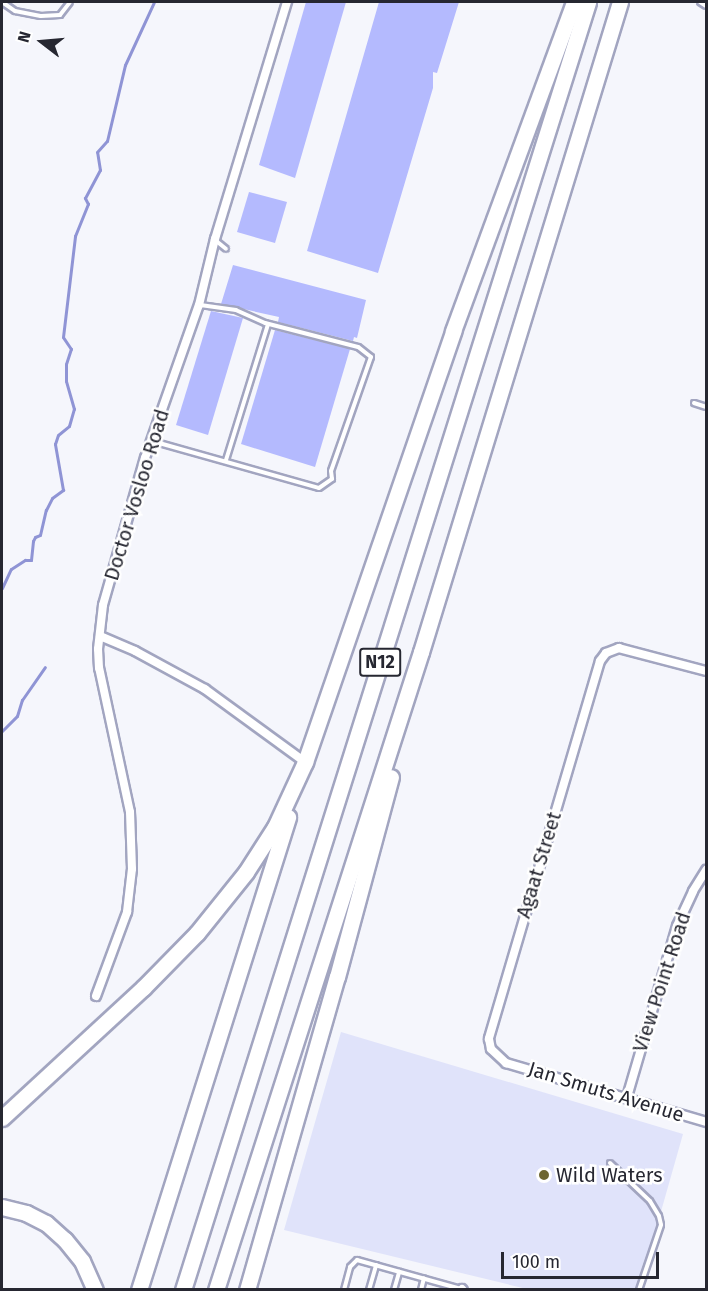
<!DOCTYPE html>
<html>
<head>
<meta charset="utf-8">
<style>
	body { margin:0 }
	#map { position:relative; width:708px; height:1291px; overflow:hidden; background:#f5f6fc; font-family:"Fira Sans",sans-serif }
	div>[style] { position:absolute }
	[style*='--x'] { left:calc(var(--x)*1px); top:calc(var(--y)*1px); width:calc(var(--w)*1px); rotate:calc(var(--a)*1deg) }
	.green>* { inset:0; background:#e0e3fa }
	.stream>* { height:3px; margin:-1.5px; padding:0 1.5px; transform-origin:1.5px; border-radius:1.5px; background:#8f94d5 }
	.building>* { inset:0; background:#b4bafe }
	.roads { filter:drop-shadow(2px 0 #a2a5c0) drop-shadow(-2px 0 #a2a5c0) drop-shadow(0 2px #a2a5c0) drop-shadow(0 -2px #a2a5c0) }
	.service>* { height:4px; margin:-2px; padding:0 2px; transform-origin:2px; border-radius:2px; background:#fff }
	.minor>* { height:8px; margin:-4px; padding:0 4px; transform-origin:4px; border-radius:4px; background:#fff }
	.motorway>* { height:15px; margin:-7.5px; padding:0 7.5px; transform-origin:7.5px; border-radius:7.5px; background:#fff }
	.dots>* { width:16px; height:16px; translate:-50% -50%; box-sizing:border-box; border:3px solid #fff; border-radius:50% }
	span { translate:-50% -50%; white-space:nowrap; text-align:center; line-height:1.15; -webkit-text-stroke:5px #fff; paint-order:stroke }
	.shield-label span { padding:2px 4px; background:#fff; border:2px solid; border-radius:4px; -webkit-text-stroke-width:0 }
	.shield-label { font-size:18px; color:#262731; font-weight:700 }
	.street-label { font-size:20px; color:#262731 }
	.poi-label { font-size:20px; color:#262731 }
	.left { translate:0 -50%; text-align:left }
	.frame { position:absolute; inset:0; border:3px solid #262731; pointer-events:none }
	.north { position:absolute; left:12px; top:12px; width:60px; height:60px; -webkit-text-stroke:4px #fff; paint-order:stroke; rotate:286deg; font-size:16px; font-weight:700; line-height:24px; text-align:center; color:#262731 }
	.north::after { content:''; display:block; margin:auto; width:21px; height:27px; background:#262731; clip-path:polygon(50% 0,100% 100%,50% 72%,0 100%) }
	.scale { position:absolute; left:501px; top:1252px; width:158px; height:27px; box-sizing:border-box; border:3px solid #262731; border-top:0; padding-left:8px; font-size:18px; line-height:21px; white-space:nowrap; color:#262731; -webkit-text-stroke:4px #fff; paint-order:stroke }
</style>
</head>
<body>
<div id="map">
	<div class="green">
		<div style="clip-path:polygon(341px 1032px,683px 1134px,639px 1289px,527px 1289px,284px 1230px)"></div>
	</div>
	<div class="stream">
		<div style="--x:2;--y:588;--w:21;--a:-65"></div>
		<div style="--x:11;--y:569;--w:17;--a:-33"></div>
		<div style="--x:25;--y:560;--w:6;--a:0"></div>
		<div style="--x:31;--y:560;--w:19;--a:-84"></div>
		<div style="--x:33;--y:541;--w:4;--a:-63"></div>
		<div style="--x:35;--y:537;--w:5;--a:-22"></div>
		<div style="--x:40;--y:535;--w:26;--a:-77"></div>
		<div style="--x:46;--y:510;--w:13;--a:-63"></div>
		<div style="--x:52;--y:498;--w:14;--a:-36"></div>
		<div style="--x:63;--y:490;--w:47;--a:-99.9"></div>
		<div style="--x:55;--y:444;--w:9;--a:-72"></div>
		<div style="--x:58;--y:435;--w:14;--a:-39"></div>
		<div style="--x:69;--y:426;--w:18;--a:-74"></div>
		<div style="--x:74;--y:409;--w:29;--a:-106"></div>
		<div style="--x:66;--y:381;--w:17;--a:-90"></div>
		<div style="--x:66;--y:364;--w:16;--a:-72"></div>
		<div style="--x:71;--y:349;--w:14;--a:-124"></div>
		<div style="--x:63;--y:337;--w:102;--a:-83.2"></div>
		<div style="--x:75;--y:236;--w:35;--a:-68"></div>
		<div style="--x:88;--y:204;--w:7;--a:-117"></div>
		<div style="--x:85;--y:198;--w:32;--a:-62"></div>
		<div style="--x:100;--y:170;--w:18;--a:-99"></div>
		<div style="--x:97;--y:152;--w:15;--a:-48"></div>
		<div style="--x:107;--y:141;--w:78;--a:-76.7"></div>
		<div style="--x:125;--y:65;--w:69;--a:-65.3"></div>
		<div style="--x:2;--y:731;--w:21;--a:-45"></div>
		<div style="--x:17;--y:716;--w:17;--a:-73"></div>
		<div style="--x:22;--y:700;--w:40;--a:-55.1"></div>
	</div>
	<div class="building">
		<div style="clip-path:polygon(306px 2px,346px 2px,295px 178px,259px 165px)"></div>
		<div style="clip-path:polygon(379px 2px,459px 2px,437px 73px,433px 72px,433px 88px,378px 273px,307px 251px)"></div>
		<div style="clip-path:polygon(249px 192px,287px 202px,275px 243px,237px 232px)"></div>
		<div style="clip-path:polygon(233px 265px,366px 300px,357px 338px,354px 337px,353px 341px,278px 322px,279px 317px,221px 304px)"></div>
		<div style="clip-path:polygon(211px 311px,243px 318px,208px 435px,176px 425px)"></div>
		<div style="clip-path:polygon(275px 330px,350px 349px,315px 467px,241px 444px)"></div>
	</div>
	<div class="roads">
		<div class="service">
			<div style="--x:2;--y:2;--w:16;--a:35"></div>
			<div style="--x:15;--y:11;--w:26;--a:11"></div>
			<div style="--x:41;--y:16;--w:19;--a:-3"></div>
			<div style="--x:60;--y:15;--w:16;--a:-52"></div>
			<div style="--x:700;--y:2;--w:7;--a:34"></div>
			<div style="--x:215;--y:240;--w:14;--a:39"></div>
			<div style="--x:694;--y:403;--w:13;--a:18"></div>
			<div style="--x:152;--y:441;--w:173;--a:15.7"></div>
			<div style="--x:319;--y:488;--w:16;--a:-35"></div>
			<div style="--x:332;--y:479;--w:8;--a:-97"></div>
			<div style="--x:331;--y:471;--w:121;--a:-70.7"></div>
			<div style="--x:371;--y:357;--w:16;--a:-142"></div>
			<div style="--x:358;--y:347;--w:96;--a:-165.5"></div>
			<div style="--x:265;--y:323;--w:32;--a:-156"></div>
			<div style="--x:236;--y:310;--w:36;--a:-172"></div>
			<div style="--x:226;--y:460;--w:142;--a:-72.8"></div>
			<div style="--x:610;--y:1163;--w:55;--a:43.5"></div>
			<div style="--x:650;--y:1201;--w:17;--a:59"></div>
			<div style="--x:659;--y:1216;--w:9;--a:77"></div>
			<div style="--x:661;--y:1225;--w:69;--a:108.7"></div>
			<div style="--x:344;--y:1290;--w:24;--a:-75"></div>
			<div style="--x:350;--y:1267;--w:10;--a:-45"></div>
			<div style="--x:357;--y:1260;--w:108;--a:15.6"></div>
			<div style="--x:369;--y:1290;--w:26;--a:-74"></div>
			<div style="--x:394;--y:1290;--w:19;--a:-74"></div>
			<div style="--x:421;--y:1290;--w:12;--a:-76"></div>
		</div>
		<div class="minor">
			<div style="--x:100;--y:636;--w:38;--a:23"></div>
			<div style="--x:135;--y:651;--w:80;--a:28.5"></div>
			<div style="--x:205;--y:689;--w:124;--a:36.1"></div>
			<div style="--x:706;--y:671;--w:90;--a:-165.2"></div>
			<div style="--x:619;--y:648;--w:14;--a:159"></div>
			<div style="--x:606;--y:653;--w:10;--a:127"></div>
			<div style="--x:600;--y:661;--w:394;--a:106.4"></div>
			<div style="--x:489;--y:1039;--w:10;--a:79"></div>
			<div style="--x:491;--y:1049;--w:21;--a:43"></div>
			<div style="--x:506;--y:1063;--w:209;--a:16.4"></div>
			<div style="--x:96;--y:996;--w:90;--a:-69.7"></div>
			<div style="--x:127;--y:912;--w:43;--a:-83.4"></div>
			<div style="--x:132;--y:869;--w:57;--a:-92"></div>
			<div style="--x:130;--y:812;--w:147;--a:-102.1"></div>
			<div style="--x:99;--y:668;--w:19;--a:-93"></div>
			<div style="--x:98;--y:649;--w:44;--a:-83.5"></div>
			<div style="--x:103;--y:605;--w:153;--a:-74.1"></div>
			<div style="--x:145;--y:458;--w:162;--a:-70.6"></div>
			<div style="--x:199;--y:305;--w:68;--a:-76.4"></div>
			<div style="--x:215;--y:239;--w:248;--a:-73.1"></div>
			<div style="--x:627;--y:1097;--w:178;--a:-73.7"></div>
			<div style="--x:677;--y:926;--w:38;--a:-65"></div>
			<div style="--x:693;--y:891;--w:25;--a:-58"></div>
			<div style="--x:462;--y:1289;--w:1;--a:45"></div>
		</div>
		<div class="motorway">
			<div style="--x:2;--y:1118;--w:192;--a:-42.7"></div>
			<div style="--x:143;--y:988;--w:77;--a:-45.5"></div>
			<div style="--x:197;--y:933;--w:78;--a:-51.2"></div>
			<div style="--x:246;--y:872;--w:54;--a:-57.2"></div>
			<div style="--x:275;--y:827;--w:72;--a:-65.2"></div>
			<div style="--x:305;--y:762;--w:456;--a:-71"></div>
			<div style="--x:453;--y:331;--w:351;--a:-69.8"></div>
			<div style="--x:2;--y:1207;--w:25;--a:14"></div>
			<div style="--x:26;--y:1213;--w:22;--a:27"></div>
			<div style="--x:46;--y:1223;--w:25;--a:42"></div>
			<div style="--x:65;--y:1240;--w:27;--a:51"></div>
			<div style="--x:82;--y:1261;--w:32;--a:66"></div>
			<div style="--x:139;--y:1290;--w:496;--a:-72.5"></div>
			<div style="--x:183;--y:1290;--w:1350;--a:-72.54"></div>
			<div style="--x:216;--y:1290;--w:670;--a:-72.19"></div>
			<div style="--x:421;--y:652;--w:680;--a:-72.98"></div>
			<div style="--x:247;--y:1290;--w:326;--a:-74"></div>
			<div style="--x:337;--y:977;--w:207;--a:-74.9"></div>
		</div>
	</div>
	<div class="dots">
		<div style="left:544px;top:1175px;background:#6d6531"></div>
	</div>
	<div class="shield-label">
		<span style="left:380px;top:662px">N12</span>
	</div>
	<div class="street-label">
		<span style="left:137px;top:495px;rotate:-73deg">Doctor Vosloo Road</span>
		<span style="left:539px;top:865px;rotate:-73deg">Agaat Street</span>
		<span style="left:662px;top:982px;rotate:-72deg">View Point Road</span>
		<span style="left:606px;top:1092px;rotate:17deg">Jan Smuts Avenue</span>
	</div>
	<div class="poi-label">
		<span class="left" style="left:556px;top:1175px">Wild Waters</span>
	</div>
	<div class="frame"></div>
	<div class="north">N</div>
	<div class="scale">100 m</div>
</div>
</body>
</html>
